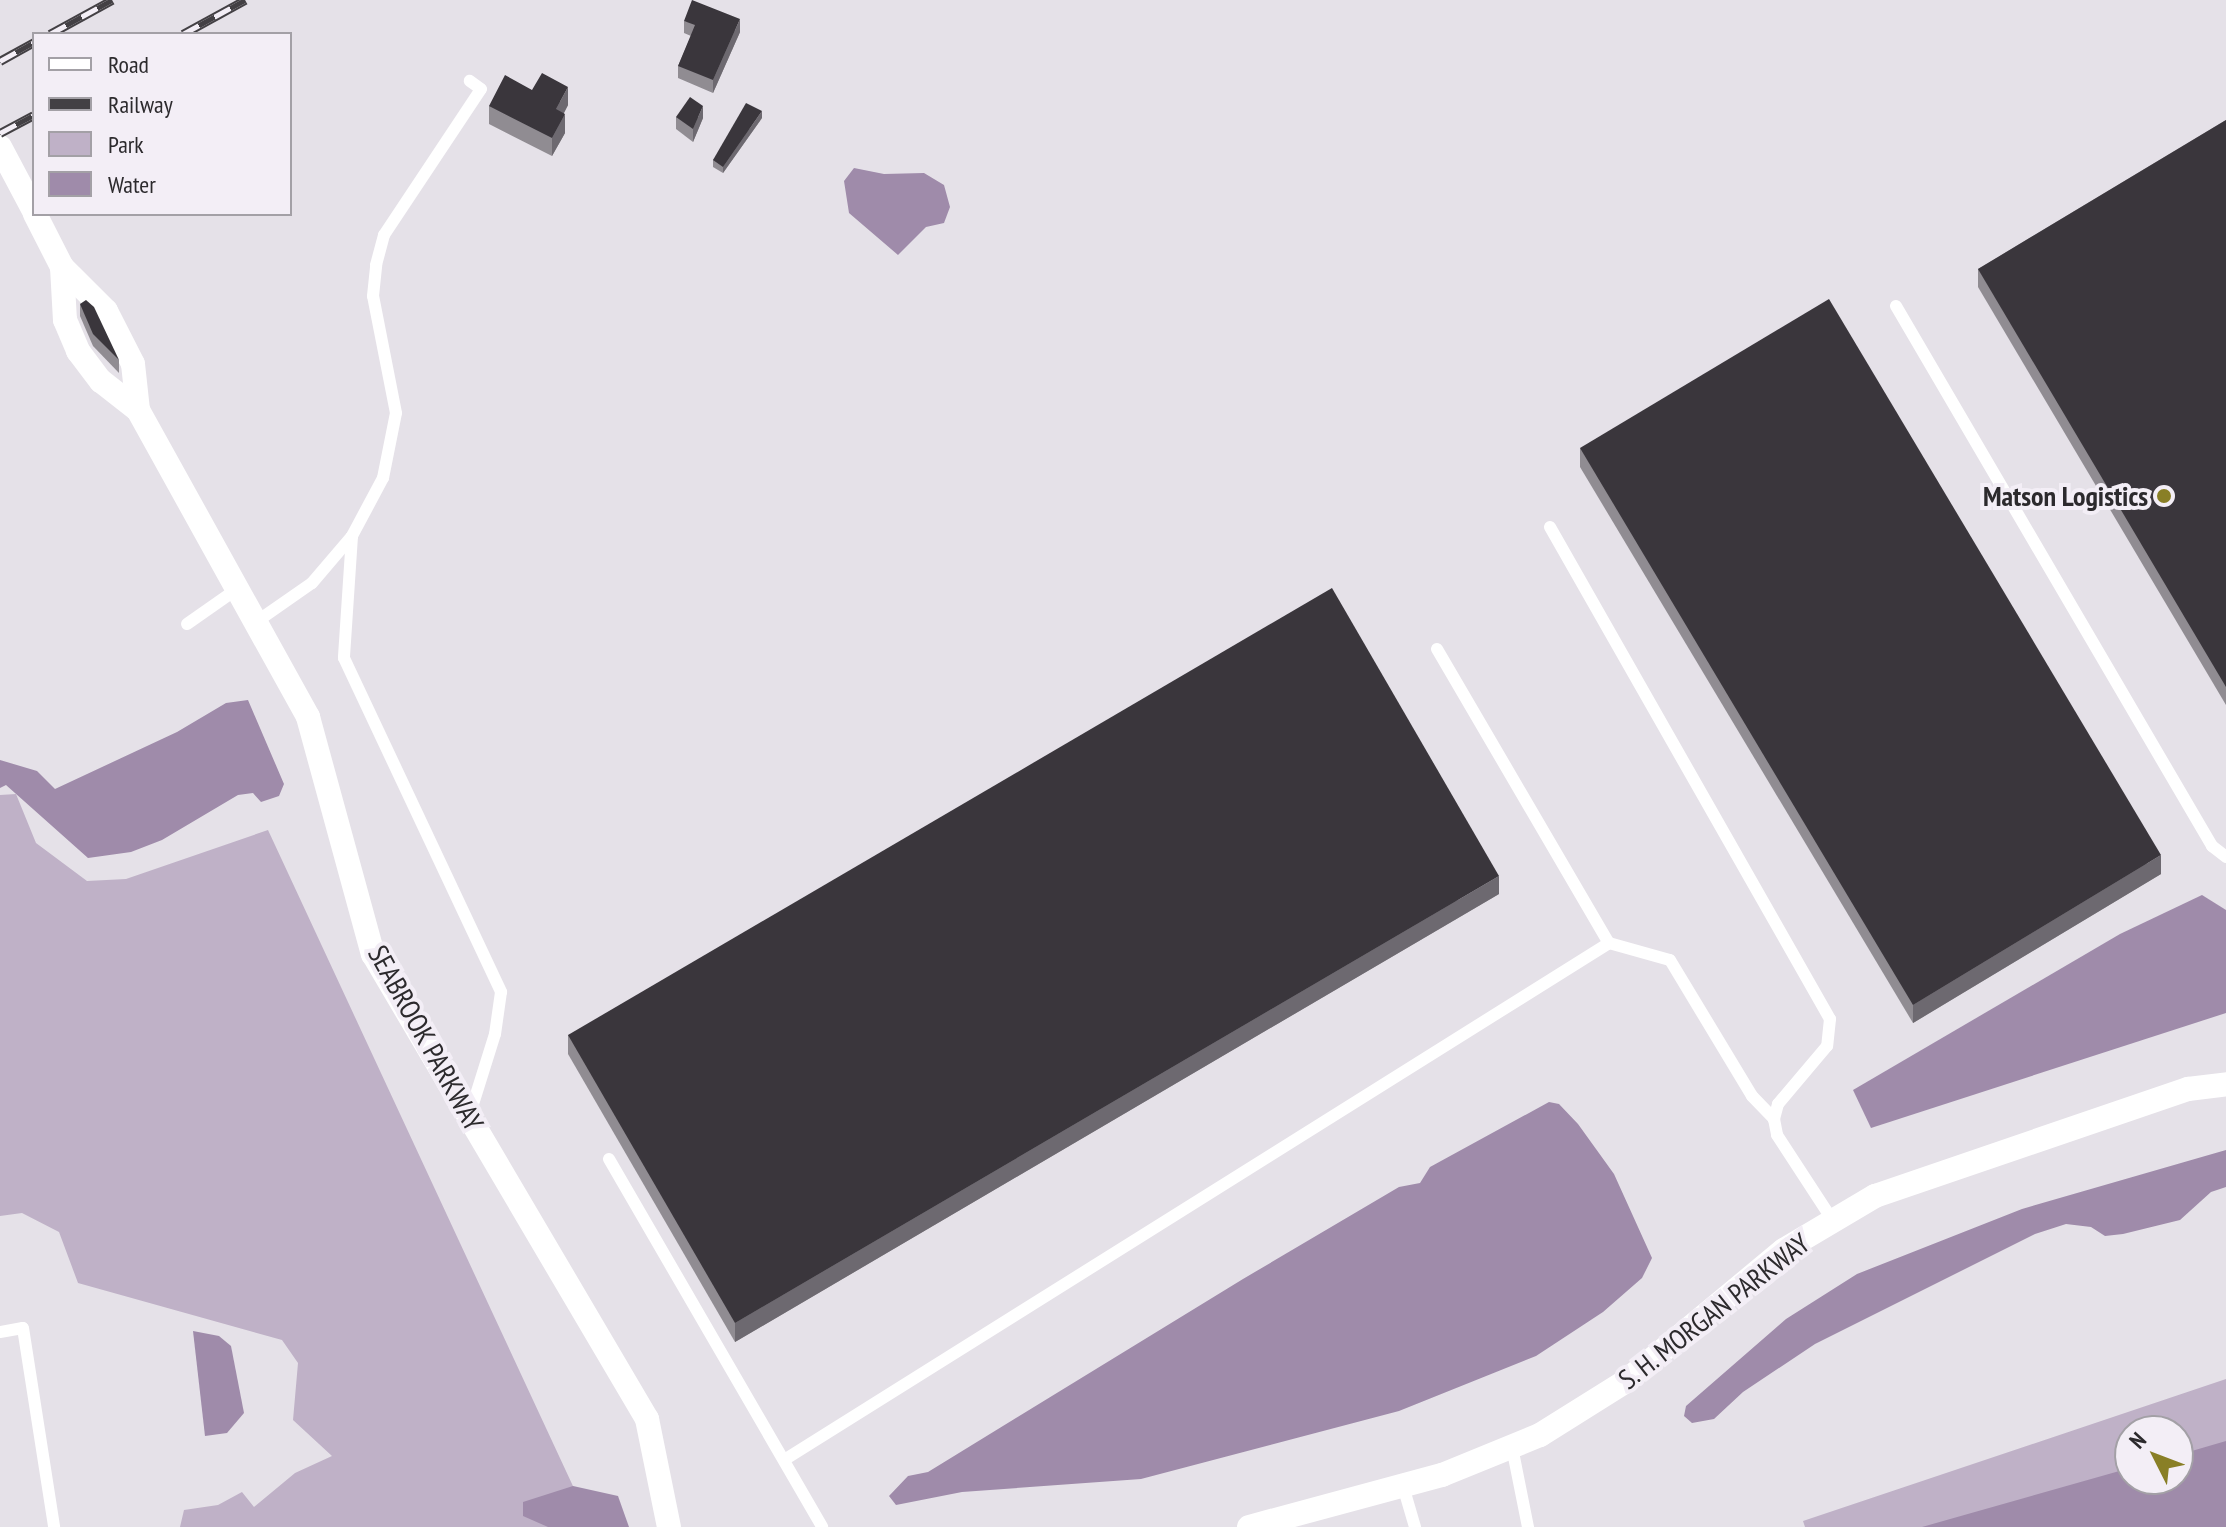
<!DOCTYPE html>
<html>
<head>
<meta charset="utf-8">
<style>
	body { margin:0 }
	#map { position:relative; width:2226px; height:1527px; overflow:hidden; background:#e5e1e8; font-family:"PT Sans Narrow",sans-serif }
	div>[style] { position:absolute }
	[style*='--x'] { left:calc(var(--x)*1px); top:calc(var(--y)*1px); width:calc(var(--w)*1px); rotate:calc(var(--a)*1deg) }
	.green>* { inset:0; background:#bfb1c7 }
	.water>* { inset:0; background:#9f8baa }
	.lane>* { height:12px; margin:-6px; padding:0 6px; transform-origin:6px; border-radius:6px; background:#fff }
	.street>* { height:24px; margin:-12px; padding:0 12px; transform-origin:12px; border-radius:12px; background:#fff }
	.rail>* { height:9px; margin-top:-4.5px; transform-origin:0; background:repeating-linear-gradient(90deg,#f3eef6 0 18px,#434044 0 36px); box-sizing:border-box; border-block:2px solid #434044 }
	.wall>* { inset:0; background:#908c92 }
	.shaded-wall>* { inset:0; background:#6d6970 }
	.building>* { inset:0; background:#3a363c }
	.dots>* { width:22px; height:22px; translate:-50% -50%; box-sizing:border-box; border:4px solid #f3eef6; border-radius:50% }
	span { translate:-50% -50%; white-space:nowrap; text-align:center; line-height:1.15; -webkit-text-stroke:8px #f3eef6; paint-order:stroke }
	.poi-label { font-size:28px; color:#2c2a2d; font-weight:700 }
	.right { translate:-100% -50%; text-align:right }
	.street-label { font-size:28px; color:#2c2a2d }
	.legend { position:absolute; left:32px; top:32px; width:260px; height:184px; box-sizing:border-box; background:#f3eef6; border:2px solid #a3a0a6; margin:0; padding:10px 14px; list-style:none; font-size:24px; color:#2c2a2d }
	.legend li { display:flex; align-items:center; gap:16px; height:40px }
	.legend b { width:40px; border:2px solid #a3a0a6 }
	.north { position:absolute; left:2114px; top:1415px; width:80px; height:80px; box-sizing:border-box; background:#f3eef6; border:2px solid #a3a0a6; border-radius:50%; rotate:312deg; font-size:22px; font-weight:700; line-height:32px; text-align:center; color:#2c2a2d }
	.north::after { content:''; display:block; margin:auto; width:28px; height:36px; background:#897f26; clip-path:polygon(50% 0,100% 100%,50% 72%,0 100%) }
</style>
</head>
<body>
<div id="map">
	<div class="green">
		<div style="clip-path:polygon(16px 794px,36px 843px,87px 881px,126px 879px,268px 830px,592px 1527px,180px 1527px,184px 1510px,218px 1505px,242px 1492px,254px 1507px,295px 1473px,332px 1456px,293px 1420px,298px 1363px,282px 1340px,78px 1283px,59px 1232px,22px 1213px,0 1216px,0 795px)"></div>
		<div style="clip-path:polygon(evenodd,2226px 1379px,2226px 1527px,1805px 1527px,1803px 1521px,2226px 1379px,2130px 1431px,2178px 1431px,2178px 1479px,2130px 1479px,2130px 1431px)"></div>
	</div>
	<div class="water">
		<div style="clip-path:polygon(854px 168px,884px 174px,924px 173px,944px 185px,950px 207px,944px 223px,926px 227px,898px 255px,849px 213px,844px 181px)"></div>
		<div style="clip-path:polygon(248px 700px,284px 784px,279px 796px,261px 802px,253px 793px,238px 795px,162px 840px,131px 852px,88px 858px,6px 785px,0 788px,0 760px,37px 771px,55px 789px,177px 732px,226px 703px)"></div>
		<div style="clip-path:polygon(2202px 895px,2226px 910px,2226px 1013px,1871px 1128px,1853px 1090px,2120px 934px)"></div>
		<div style="clip-path:polygon(1549px 1102px,1559px 1104px,1578px 1124px,1614px 1174px,1652px 1258px,1642px 1278px,1603px 1312px,1536px 1356px,1399px 1411px,1141px 1479px,962px 1492px,896px 1505px,889px 1496px,908px 1476px,928px 1472px,1243px 1279px,1399px 1187px,1420px 1183px,1430px 1167px)"></div>
		<div style="clip-path:polygon(2226px 1150px,2226px 1187px,2211px 1192px,2180px 1220px,2123px 1234px,2105px 1236px,2091px 1227px,2066px 1224px,2035px 1234px,1815px 1344px,1743px 1392px,1714px 1419px,1692px 1423px,1684px 1416px,1686px 1406px,1786px 1319px,1857px 1274px,2022px 1209px)"></div>
		<div style="clip-path:polygon(193px 1331px,219px 1336px,231px 1346px,244px 1413px,227px 1433px,205px 1436px)"></div>
		<div style="clip-path:polygon(2226px 1441px,2226px 1527px,1922px 1527px,2130px 1468px,2130px 1479px,2178px 1479px,2178px 1455px)"></div>
		<div style="clip-path:polygon(573px 1486px,618px 1496px,629px 1527px,548px 1527px,523px 1516px,523px 1502px)"></div>
	</div>
	<div class="lane">
		<div style="--x:1896;--y:306;--w:626;--a:59.66"></div>
		<div style="--x:2212;--y:846;--w:18;--a:38"></div>
		<div style="--x:1550;--y:527;--w:566;--a:60.36"></div>
		<div style="--x:1830;--y:1019;--w:27;--a:96"></div>
		<div style="--x:1827;--y:1046;--w:76;--a:130.2"></div>
		<div style="--x:1778;--y:1104;--w:16;--a:105"></div>
		<div style="--x:1774;--y:1119;--w:16;--a:79"></div>
		<div style="--x:1777;--y:1135;--w:103;--a:56.9"></div>
		<div style="--x:352;--y:536;--w:122;--a:93.8"></div>
		<div style="--x:344;--y:658;--w:369;--a:64.8"></div>
		<div style="--x:501;--y:992;--w:42;--a:98.1"></div>
		<div style="--x:495;--y:1034;--w:87;--a:107.4"></div>
		<div style="--x:256;--y:622;--w:68;--a:-34.9"></div>
		<div style="--x:312;--y:583;--w:62;--a:-49.6"></div>
		<div style="--x:352;--y:536;--w:66;--a:-61.9"></div>
		<div style="--x:383;--y:478;--w:66;--a:-78.7"></div>
		<div style="--x:396;--y:413;--w:119;--a:-101.1"></div>
		<div style="--x:373;--y:296;--w:31;--a:-84"></div>
		<div style="--x:376;--y:265;--w:31;--a:-75"></div>
		<div style="--x:384;--y:235;--w:175;--a:-56.4"></div>
		<div style="--x:481;--y:89;--w:14;--a:-144"></div>
		<div style="--x:187;--y:624;--w:61;--a:-35"></div>
		<div style="--x:1437;--y:649;--w:341;--a:59.7"></div>
		<div style="--x:1609;--y:943;--w:63;--a:15.6"></div>
		<div style="--x:1670;--y:960;--w:159;--a:58.9"></div>
		<div style="--x:1752;--y:1096;--w:32;--a:46"></div>
		<div style="--x:609;--y:1159;--w:425;--a:59.9"></div>
		<div style="--x:0;--y:1332;--w:23;--a:-10"></div>
		<div style="--x:23;--y:1328;--w:201;--a:81.1"></div>
		<div style="--x:1512;--y:1447;--w:82;--a:78.7"></div>
		<div style="--x:784;--y:1460;--w:974;--a:-32.07"></div>
		<div style="--x:1403;--y:1486;--w:43;--a:73.7"></div>
	</div>
	<div class="street">
		<div style="--x:0;--y:147;--w:72;--a:62"></div>
		<div style="--x:35;--y:214;--w:59;--a:63"></div>
		<div style="--x:62;--y:267;--w:62;--a:45"></div>
		<div style="--x:106;--y:311;--w:59;--a:63"></div>
		<div style="--x:133;--y:364;--w:46;--a:83.8"></div>
		<div style="--x:138;--y:410;--w:351;--a:61"></div>
		<div style="--x:308;--y:717;--w:246;--a:74.7"></div>
		<div style="--x:373;--y:954;--w:540;--a:59.49"></div>
		<div style="--x:647;--y:1419;--w:110;--a:78.5"></div>
		<div style="--x:62;--y:267;--w:53;--a:86.8"></div>
		<div style="--x:65;--y:320;--w:34;--a:67"></div>
		<div style="--x:78;--y:351;--w:38;--a:53"></div>
		<div style="--x:101;--y:381;--w:47;--a:38.1"></div>
		<div style="--x:1249;--y:1527;--w:200;--a:-15.1"></div>
		<div style="--x:1442;--y:1475;--w:106;--a:-22.2"></div>
		<div style="--x:1540;--y:1435;--w:102;--a:-32.1"></div>
		<div style="--x:1626;--y:1381;--w:205;--a:-39.7"></div>
		<div style="--x:1784;--y:1250;--w:106;--a:-30.7"></div>
		<div style="--x:1875;--y:1196;--w:331;--a:-18.9"></div>
		<div style="--x:2188;--y:1089;--w:38;--a:-7"></div>
	</div>
	<div class="rail">
		<div style="--x:50;--y:34;--w:71;--a:-28.7"></div>
		<div style="--x:183;--y:34;--w:71;--a:-28.7"></div>
		<div style="--x:0;--y:61;--w:39;--a:-29"></div>
		<div style="--x:0;--y:133;--w:38;--a:-28"></div>
	</div>
	<div class="wall">
		<div style="clip-path:polygon(684px 21px,740px 32px,713px 93px,678px 78px,678px 66px,691px 36px,684px 33px)"></div>
		<div style="clip-path:polygon(532px 90px,568px 105px,564px 113px,565px 133px,552px 156px,489px 124px,489px 106px)"></div>
		<div style="clip-path:polygon(676px 117px,703px 118px,693px 142px,676px 129px)"></div>
		<div style="clip-path:polygon(762px 118px,723px 173px,713px 167px,713px 160px)"></div>
		<div style="clip-path:polygon(2226px 120px,2226px 705px,1978px 287px,1978px 269px)"></div>
		<div style="clip-path:polygon(80px 304px,119px 360px,119px 373px,93px 346px,80px 316px)"></div>
		<div style="clip-path:polygon(1580px 448px,2161px 874px,1913px 1023px,1580px 467px)"></div>
		<div style="clip-path:polygon(1499px 894px,735px 1342px,568px 1054px,568px 1035px)"></div>
	</div>
	<div class="shaded-wall">
		<div style="clip-path:polygon(740px 19px,740px 32px,713px 93px,713px 80px)"></div>
		<div style="clip-path:polygon(568px 87px,568px 105px,556px 128px,556px 109px)"></div>
		<div style="clip-path:polygon(703px 106px,703px 118px,693px 142px,693px 129px)"></div>
		<div style="clip-path:polygon(762px 111px,762px 118px,723px 173px,723px 167px)"></div>
		<div style="clip-path:polygon(565px 114px,565px 133px,552px 156px,552px 138px)"></div>
		<div style="clip-path:polygon(2161px 855px,2161px 874px,1913px 1023px,1913px 1005px)"></div>
		<div style="clip-path:polygon(1499px 876px,1499px 894px,735px 1342px,735px 1323px)"></div>
	</div>
	<div class="building">
		<div style="clip-path:polygon(692px 0,740px 19px,713px 80px,678px 66px,695px 25px,684px 21px)"></div>
		<div style="clip-path:polygon(542px 73px,568px 87px,556px 109px,565px 114px,552px 138px,489px 106px,505px 75px,532px 90px)"></div>
		<div style="clip-path:polygon(690px 97px,703px 106px,693px 129px,676px 117px)"></div>
		<div style="clip-path:polygon(746px 103px,762px 111px,723px 167px,713px 160px)"></div>
		<div style="clip-path:polygon(2226px 120px,2226px 687px,1978px 269px)"></div>
		<div style="clip-path:polygon(1829px 299px,2161px 855px,1913px 1005px,1580px 448px)"></div>
		<div style="clip-path:polygon(86px 300px,94px 307px,119px 360px,93px 334px,80px 304px)"></div>
		<div style="clip-path:polygon(1332px 588px,1499px 876px,735px 1323px,568px 1035px)"></div>
	</div>
	<div class="dots">
		<div style="left:2164px;top:496px;background:#897f26"></div>
	</div>
	<div class="poi-label">
		<span class="right" style="left:2148px;top:496px">Matson Logistics</span>
	</div>
	<div class="street-label">
		<span style="left:426px;top:1038px;rotate:61deg">SEABROOK PARKWAY</span>
		<span style="left:1714px;top:1311px;rotate:-38deg">S. H. MORGAN PARKWAY</span>
	</div>
	<ul class="legend">
	<li><b style="height:10px;background:#fff"></b>Road</li>
	<li><b style="height:10px;background:#434044"></b>Railway</li>
	<li><b style="height:22px;background:#bfb1c7"></b>Park</li>
	<li><b style="height:22px;background:#9f8baa"></b>Water</li>
	</ul>
	<div class="north">N</div>
</div>
</body>
</html>
